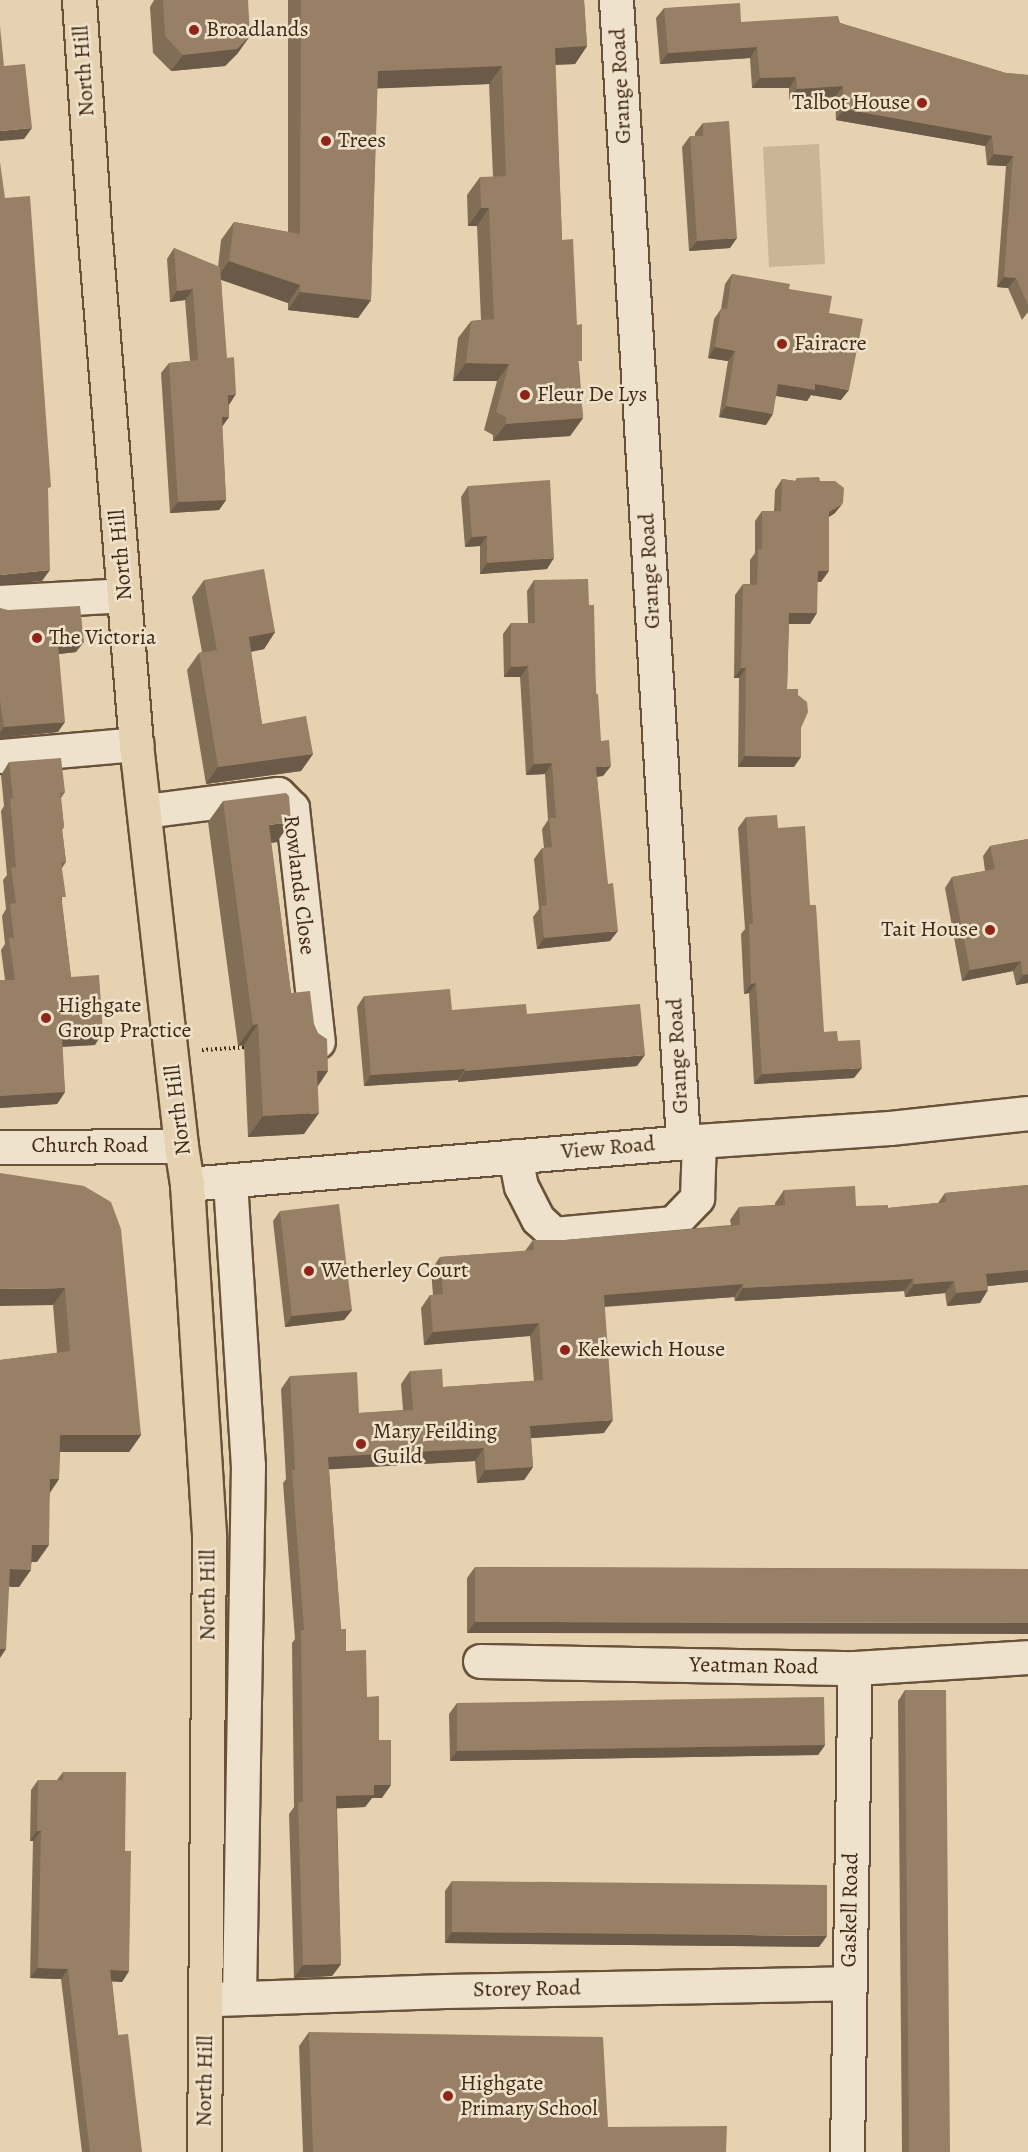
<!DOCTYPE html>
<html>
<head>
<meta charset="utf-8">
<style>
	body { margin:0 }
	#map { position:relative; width:1028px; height:2152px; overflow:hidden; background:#e6d2b1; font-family:Alegreya,serif }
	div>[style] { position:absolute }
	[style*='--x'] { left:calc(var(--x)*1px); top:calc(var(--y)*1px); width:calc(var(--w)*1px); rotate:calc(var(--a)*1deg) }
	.green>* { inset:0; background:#cab596 }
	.path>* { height:4px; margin-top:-2px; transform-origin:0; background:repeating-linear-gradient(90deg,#412812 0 1.5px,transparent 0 4.5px) }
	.roads { filter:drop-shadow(2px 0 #6a523a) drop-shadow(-2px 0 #6a523a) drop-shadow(0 2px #6a523a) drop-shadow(0 -2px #6a523a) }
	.minor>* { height:33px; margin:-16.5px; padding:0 16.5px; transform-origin:16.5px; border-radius:16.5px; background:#efe2cc }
	.major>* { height:33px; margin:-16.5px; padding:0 16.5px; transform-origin:16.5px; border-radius:16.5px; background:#e6d2b1 }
	.wall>* { inset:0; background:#826e57 }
	.shaded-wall>* { inset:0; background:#6a5a47 }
	.building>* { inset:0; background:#978065 }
	.dots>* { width:16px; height:16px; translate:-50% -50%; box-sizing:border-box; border:3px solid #efe2cc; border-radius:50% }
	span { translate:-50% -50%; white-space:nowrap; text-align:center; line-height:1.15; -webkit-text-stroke:5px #efe2cc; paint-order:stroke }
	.poi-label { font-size:22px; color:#412812 }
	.left { translate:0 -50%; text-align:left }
	.right { translate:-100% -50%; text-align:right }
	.street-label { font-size:22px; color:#412812 }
</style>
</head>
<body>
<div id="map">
	<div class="green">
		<div style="clip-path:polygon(819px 144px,825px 264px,769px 267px,763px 147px)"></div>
	</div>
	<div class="path">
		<div style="--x:202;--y:1050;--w:47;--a:-3.7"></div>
	</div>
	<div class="roads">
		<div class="minor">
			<div style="--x:616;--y:0;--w:1144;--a:86.64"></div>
			<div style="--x:0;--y:602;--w:124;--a:-3.2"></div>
			<div style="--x:0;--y:756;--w:137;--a:-5"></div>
			<div style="--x:145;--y:811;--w:134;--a:-7.3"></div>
			<div style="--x:278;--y:794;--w:20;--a:45"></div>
			<div style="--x:292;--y:808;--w:235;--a:83.7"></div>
			<div style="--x:0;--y:1147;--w:181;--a:-0.3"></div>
			<div style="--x:515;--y:1156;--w:31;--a:79"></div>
			<div style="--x:521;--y:1186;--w:37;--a:63"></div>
			<div style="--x:538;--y:1219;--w:22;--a:43"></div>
			<div style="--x:554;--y:1234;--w:120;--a:-5.3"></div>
			<div style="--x:673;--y:1223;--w:35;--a:-46"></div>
			<div style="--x:697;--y:1198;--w:57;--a:-88"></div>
			<div style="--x:230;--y:1181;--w:285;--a:86.4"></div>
			<div style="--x:248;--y:1465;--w:533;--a:90.97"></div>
			<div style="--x:187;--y:1184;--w:498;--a:-4.8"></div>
			<div style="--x:683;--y:1142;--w:207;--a:-3.9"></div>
			<div style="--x:890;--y:1128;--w:139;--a:-6.2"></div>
			<div style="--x:480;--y:1661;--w:375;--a:1.1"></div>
			<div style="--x:855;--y:1668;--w:173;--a:-3.6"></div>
			<div style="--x:217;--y:1999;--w:228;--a:-2"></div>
			<div style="--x:445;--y:1991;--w:403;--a:-1.1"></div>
			<div style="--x:847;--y:2152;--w:484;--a:-89.1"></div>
		</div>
		<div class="major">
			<div style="--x:79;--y:0;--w:240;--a:86.2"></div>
			<div style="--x:95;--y:239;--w:507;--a:85.36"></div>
			<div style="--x:136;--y:744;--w:405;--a:83.6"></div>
			<div style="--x:181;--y:1146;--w:38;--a:81"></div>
			<div style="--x:187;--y:1184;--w:352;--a:86.4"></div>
			<div style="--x:209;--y:1535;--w:617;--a:90.46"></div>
		</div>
	</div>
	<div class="wall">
		<div style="clip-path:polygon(154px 0,248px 0,238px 53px,225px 66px,171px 71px,153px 53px,150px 7px)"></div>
		<div style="clip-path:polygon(288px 0,584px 0,587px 46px,575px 64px,555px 65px,562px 240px,579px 366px,583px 418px,570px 436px,493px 441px,493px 435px,484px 430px,497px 381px,453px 381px,458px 338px,471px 321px,481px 320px,477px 226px,468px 226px,467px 195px,480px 177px,493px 177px,489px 84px,377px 88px,371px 300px,358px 318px,288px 310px,288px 303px,221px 280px,229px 405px,229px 417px,222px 426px,226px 500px,219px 510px,170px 513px,161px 373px,169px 363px,190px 361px,185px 300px,170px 302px,167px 259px,174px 248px,218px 267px,221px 240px,234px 222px,288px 232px)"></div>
		<div style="clip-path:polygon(664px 8px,741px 22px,840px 23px,1006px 73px,1028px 75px,1028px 312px,1022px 320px,1008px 288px,997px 287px,1006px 166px,987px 165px,985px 146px,836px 120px,835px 97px,789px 100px,789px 88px,752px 88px,750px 58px,660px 64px,656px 18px)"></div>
		<div style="clip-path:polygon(703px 123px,730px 248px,689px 251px,682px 147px,690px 136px,695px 136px,695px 133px)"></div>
		<div style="clip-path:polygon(732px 274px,789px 289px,829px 313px,841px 400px,811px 395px,807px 401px,776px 396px,766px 425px,719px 417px,728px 361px,708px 358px,714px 319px,721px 309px,725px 284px)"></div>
		<div style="clip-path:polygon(797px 478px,820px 481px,835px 513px,829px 517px,821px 582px,817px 582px,810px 624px,789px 624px,787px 689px,801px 728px,794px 767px,738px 767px,739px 678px,734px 678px,735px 595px,743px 584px,750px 584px,750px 560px,755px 553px,755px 521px,762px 511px,774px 511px,775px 490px,782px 479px,795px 481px)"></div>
		<div style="clip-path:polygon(468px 486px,547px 569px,480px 574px,480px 546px,465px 547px,461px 497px)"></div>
		<div style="clip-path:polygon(204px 580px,275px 632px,264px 649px,251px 652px,262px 724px,313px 754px,301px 771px,206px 784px,187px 670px,199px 653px,202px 652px,192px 597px)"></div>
		<div style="clip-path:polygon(534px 580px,589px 605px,603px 776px,597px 777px,610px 941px,537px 949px,533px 917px,539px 909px,534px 859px,542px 848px,544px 848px,542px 829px,548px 820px,545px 774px,526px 775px,520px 677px,504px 677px,503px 634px,511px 623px,528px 623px,527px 591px)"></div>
		<div style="clip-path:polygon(0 608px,76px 652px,59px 654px,58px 732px,0 738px)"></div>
		<div style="clip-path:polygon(9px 762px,65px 792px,61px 798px,64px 827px,62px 830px,66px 862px,62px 868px,62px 902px,71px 977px,95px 1045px,62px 1047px,65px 1092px,57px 1104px,0 1108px,0 980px,5px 980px,1px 950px,5px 944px,2px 916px,6px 909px,3px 880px,7px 875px,1px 811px,4px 806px,1px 775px)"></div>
		<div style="clip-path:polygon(223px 801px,277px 842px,271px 843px,291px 993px,317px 1086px,304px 1134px,248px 1137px,244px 1045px,238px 1046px,208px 822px)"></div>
		<div style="clip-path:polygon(746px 817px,778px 828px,824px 1032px,838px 1041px,854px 1078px,754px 1084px,749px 993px,744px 994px,741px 934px,745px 929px,738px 828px)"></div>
		<div style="clip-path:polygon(1028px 839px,1028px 983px,1016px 985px,1013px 971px,962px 981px,945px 888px,952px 877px,985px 871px,983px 856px,990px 846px)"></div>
		<div style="clip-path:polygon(364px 996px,452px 1010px,527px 1014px,637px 1066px,458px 1082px,458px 1080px,364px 1086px,357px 1007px)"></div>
		<div style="clip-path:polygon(1028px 1185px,1028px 1282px,988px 1286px,980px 1303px,947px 1306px,945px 1293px,905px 1297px,904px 1291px,735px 1301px,734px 1297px,605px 1307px,604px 1433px,531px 1438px,533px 1467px,524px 1480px,477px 1483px,475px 1461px,329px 1469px,341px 1629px,346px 1651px,367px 1697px,379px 1740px,382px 1798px,372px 1798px,365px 1807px,337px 1808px,341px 1964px,332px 1976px,294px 1978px,289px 1814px,294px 1807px,292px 1643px,295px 1639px,283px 1483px,286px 1479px,281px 1389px,290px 1376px,359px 1413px,403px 1410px,401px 1384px,410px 1371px,443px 1387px,534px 1381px,530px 1336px,424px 1345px,421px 1308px,430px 1295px,433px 1295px,431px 1270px,440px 1257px,525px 1251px,533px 1240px,565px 1240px,731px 1225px,730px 1220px,739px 1207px,775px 1205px,775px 1203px,784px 1190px,856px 1206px,888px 1208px,938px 1203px,945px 1193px)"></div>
		<div style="clip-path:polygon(84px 1186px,141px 1435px,129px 1452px,60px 1452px,59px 1479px,50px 1493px,37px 1562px,32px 1562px,19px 1587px,10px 1587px,0 1360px,57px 1353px,53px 1305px)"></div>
		<div style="clip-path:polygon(280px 1211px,352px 1310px,344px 1320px,285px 1327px,273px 1221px)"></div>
		<div style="clip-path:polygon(475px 1567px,1028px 1569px,467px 1633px,467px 1578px)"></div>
		<div style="clip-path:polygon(905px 1690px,950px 2152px,902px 2152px,898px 1701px)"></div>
		<div style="clip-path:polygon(457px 1703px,825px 1745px,818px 1755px,450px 1761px,449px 1714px)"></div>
		<div style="clip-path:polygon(63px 1772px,125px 1851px,129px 1971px,122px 1982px,112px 1981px,118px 2035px,142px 2152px,82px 2152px,61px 1979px,30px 1978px,33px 1841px,30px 1841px,31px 1790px,38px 1780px,57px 1780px)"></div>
		<div style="clip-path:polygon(452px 1881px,819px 1947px,445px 1943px,445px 1891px)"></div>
		<div style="clip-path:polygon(309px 2032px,608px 2127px,726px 2152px,303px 2152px,299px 2046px)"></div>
	</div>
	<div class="shaded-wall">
		<div style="clip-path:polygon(250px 36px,238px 53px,225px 66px,171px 71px,183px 55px)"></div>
		<div style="clip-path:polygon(587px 46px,575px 64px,542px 65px,555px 48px)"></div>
		<div style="clip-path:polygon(757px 47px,750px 58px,660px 64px,668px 53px)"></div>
		<div style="clip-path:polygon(502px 66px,489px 84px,365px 89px,378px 71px)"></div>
		<div style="clip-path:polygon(796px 77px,789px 88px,752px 88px,760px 78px)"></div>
		<div style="clip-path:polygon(843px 86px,835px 97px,789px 100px,797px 89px)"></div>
		<div style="clip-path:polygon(844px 109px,992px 136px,985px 146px,836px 120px)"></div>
		<div style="clip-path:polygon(32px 128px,24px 139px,0 141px,0 131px)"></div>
		<div style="clip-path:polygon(994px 154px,1013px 156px,1006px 166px,987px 165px)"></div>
		<div style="clip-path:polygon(481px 208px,489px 208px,477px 226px,468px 226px)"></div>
		<div style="clip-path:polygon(737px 238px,730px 248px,689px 251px,697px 241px)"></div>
		<div style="clip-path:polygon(229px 261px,300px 285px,288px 303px,217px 278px)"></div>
		<div style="clip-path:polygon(1004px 277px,1016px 278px,1008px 288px,997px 287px)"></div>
		<div style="clip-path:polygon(193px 289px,185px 300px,170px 302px,177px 291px)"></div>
		<div style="clip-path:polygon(300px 292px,371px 300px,358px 318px,288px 310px)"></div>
		<div style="clip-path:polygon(715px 347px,735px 351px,728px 361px,708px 358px)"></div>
		<div style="clip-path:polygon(466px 363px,509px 364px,497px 381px,453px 381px)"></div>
		<div style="clip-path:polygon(778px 384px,815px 384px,849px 390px,841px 400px,811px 395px,807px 401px,771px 395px)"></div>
		<div style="clip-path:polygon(236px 394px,229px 405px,220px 405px,228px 395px)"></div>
		<div style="clip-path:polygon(726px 406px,773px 414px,766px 425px,719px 417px)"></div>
		<div style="clip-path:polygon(222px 417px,229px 417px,222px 427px)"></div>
		<div style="clip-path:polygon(583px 418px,570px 436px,493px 441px,506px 424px)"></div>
		<div style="clip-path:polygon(226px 500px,219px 510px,170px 513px,178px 502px)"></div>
		<div style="clip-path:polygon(843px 503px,835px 513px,821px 522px,829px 512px)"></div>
		<div style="clip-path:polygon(487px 536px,480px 546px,465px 547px,472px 537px)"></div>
		<div style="clip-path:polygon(554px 558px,547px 569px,480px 574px,487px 563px)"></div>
		<div style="clip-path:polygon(50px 570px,42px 581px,0 585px,0 575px)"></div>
		<div style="clip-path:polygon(818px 571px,829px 571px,821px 582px,810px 582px)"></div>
		<div style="clip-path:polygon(789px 613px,817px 613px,810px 624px,781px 624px)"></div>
		<div style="clip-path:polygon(275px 632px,264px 649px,237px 654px,249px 637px)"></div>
		<div style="clip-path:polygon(84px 642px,76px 652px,51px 655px,58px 644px)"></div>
		<div style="clip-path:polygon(528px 666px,520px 677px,504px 677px,511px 667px)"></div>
		<div style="clip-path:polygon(741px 668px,746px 668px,739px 678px,734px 678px)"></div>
		<div style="clip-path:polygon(65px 722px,58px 732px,0 738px,0 733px,4px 727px)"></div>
		<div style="clip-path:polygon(313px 754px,301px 771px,206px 784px,218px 767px)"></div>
		<div style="clip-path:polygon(745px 756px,801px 757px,794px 767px,738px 767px)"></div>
		<div style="clip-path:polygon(552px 763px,545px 774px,526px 775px,534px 764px)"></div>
		<div style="clip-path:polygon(611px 766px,603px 776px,588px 777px,596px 767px)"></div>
		<div style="clip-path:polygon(291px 822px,277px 842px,254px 845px,269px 825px)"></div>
		<div style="clip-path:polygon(618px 931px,610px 941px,537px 949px,544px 938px)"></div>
		<div style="clip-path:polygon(1021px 961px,1013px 971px,962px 981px,970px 970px)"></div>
		<div style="clip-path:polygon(1028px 974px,1028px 983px,1016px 985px,1023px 975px)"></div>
		<div style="clip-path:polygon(756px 983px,749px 993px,744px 994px,751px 984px)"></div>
		<div style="clip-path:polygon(258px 1024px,244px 1045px,238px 1046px,253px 1025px)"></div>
		<div style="clip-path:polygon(103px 1032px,95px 1045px,53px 1047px,62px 1035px)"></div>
		<div style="clip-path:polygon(645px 1055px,637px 1066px,458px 1082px,465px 1071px)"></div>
		<div style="clip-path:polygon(862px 1068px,854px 1078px,754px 1084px,762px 1074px)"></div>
		<div style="clip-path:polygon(465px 1069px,458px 1080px,364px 1086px,371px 1075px)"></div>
		<div style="clip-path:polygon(317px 1071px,328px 1071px,314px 1092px)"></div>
		<div style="clip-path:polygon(65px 1092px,57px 1104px,0 1108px,0 1096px)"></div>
		<div style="clip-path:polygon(319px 1113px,304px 1134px,248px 1137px,263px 1116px)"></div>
		<div style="clip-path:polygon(1028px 1270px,1028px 1282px,978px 1287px,986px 1274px)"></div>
		<div style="clip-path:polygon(913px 1279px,904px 1291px,735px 1301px,743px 1288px)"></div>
		<div style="clip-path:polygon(954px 1281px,945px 1293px,905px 1297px,914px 1284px)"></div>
		<div style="clip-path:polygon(743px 1284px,734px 1297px,595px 1307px,604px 1295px)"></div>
		<div style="clip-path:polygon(65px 1288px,53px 1305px,0 1306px,0 1289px)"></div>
		<div style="clip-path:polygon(988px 1290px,980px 1303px,947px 1306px,956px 1293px)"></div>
		<div style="clip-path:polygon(352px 1310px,344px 1320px,285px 1327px,292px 1316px)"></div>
		<div style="clip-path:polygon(539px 1323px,530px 1336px,424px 1345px,433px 1332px)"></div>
		<div style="clip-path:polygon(613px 1420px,604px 1433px,521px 1439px,530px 1426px)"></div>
		<div style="clip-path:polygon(60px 1435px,141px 1435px,129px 1452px,48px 1452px)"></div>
		<div style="clip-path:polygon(484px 1448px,475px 1461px,319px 1470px,328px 1457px)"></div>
		<div style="clip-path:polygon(533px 1467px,524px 1480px,477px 1483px,485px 1470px)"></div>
		<div style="clip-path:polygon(50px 1479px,59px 1479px,47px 1496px)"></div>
		<div style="clip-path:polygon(32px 1545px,49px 1545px,37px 1562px,20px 1562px)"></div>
		<div style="clip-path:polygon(10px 1569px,31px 1570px,19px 1587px,0 1586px)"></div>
		<div style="clip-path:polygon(475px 1622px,1028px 1623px,1028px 1634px,467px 1633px)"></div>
		<div style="clip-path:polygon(0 1649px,6px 1649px,0 1658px)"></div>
		<div style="clip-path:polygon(825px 1745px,818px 1755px,450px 1761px,457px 1751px)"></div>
		<div style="clip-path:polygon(374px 1785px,391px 1785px,382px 1798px,372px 1798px,365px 1807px,327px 1809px,336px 1796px)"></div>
		<div style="clip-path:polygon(37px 1831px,41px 1831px,33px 1841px,30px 1841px)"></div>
		<div style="clip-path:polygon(452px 1932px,827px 1936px,819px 1947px,445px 1943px)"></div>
		<div style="clip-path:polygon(341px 1964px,332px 1976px,294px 1978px,303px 1965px)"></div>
		<div style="clip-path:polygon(38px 1968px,68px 1969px,61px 1979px,30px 1978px)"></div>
		<div style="clip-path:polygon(110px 1970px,129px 1971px,122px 1982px,103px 1981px)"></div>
	</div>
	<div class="building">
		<div style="clip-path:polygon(163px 0,248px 0,250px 36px,237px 49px,183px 55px,165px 36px)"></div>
		<div style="clip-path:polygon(301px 0,584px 0,587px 46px,555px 48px,562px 240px,573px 239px,577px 325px,582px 324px,582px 361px,578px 361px,583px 418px,506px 424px,506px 417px,496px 412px,509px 364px,466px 363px,471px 321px,494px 319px,489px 208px,481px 208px,480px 177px,506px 176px,502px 66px,378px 71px,371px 300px,300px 292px,300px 285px,229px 261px,234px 222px,300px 234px)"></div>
		<div style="clip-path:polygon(740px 3px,741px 22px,838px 16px,840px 23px,1006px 73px,1028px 75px,1028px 305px,1016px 278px,1004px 277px,1013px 156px,994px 154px,992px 136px,844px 109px,843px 86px,797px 89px,796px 77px,760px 78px,757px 47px,668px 53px,664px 8px)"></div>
		<div style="clip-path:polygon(0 26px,4px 66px,25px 64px,32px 128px,0 131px)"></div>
		<div style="clip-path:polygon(729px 121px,737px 238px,697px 241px,690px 136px,703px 136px,703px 123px)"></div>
		<div style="clip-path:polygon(0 162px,5px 198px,30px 196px,51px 487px,48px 488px,50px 570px,0 575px)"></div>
		<div style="clip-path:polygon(174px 248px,220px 267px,227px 358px,234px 357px,236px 394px,228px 395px,229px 417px,222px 417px,226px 500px,178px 502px,169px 363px,198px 360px,193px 289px,177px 291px)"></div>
		<div style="clip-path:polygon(732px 274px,790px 284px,789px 289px,832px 296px,829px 313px,863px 319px,849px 390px,815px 384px,815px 390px,778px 384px,773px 414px,726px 406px,735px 351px,715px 347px,721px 308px,727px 309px)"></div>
		<div style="clip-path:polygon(819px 477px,820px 481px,835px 481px,844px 488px,843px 503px,829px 512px,829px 571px,818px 571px,817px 613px,789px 613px,787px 689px,798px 689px,798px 695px,807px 702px,808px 712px,801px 728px,801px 757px,745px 756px,746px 668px,741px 668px,743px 584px,757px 585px,758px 549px,762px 549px,762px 511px,781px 511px,782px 479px,796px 481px,797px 478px)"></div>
		<div style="clip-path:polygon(550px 480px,554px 558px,487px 563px,487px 536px,472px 537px,468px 486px)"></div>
		<div style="clip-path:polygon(264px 569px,275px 632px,249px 637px,262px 724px,306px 716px,313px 754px,218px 767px,199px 653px,217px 650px,204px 580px)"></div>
		<div style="clip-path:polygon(588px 579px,589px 605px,594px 605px,596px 694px,598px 694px,601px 741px,609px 740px,611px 766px,596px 767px,608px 884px,613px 883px,618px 931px,544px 938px,541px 906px,547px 905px,542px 848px,552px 847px,549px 818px,556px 818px,552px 763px,534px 764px,528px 666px,511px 667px,511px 623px,535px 623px,534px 580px)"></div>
		<div style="clip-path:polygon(80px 606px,84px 642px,58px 644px,65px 722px,4px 727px,0 700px,0 608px,8px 610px)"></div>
		<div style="clip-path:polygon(61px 758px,65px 792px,60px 793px,64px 827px,62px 828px,66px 862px,61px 862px,66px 897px,61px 897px,71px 977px,99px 975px,103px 1032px,62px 1035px,65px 1092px,0 1096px,0 980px,15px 980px,9px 938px,14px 938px,10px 904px,16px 903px,11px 868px,16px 867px,10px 798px,13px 798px,9px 762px)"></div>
		<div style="clip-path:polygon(286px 793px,289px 796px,291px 822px,269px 825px,291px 993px,310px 991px,314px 1024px,318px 1033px,327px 1039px,328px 1071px,317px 1071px,319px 1113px,263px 1116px,258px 1024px,253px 1025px,223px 801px)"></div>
		<div style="clip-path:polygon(777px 815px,778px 828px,805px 826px,810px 905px,816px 905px,824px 1032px,837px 1031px,838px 1041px,860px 1040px,862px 1068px,762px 1074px,756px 983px,751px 984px,749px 924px,753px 923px,746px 817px)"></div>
		<div style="clip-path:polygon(1028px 839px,1028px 974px,1023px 975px,1021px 961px,970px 970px,952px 877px,995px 869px,990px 846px)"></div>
		<div style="clip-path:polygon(450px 989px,452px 1010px,526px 1004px,527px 1014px,640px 1004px,645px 1055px,465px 1071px,465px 1069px,371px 1075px,364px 996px)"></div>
		<div style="clip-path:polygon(0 1173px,84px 1186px,111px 1202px,121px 1229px,141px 1435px,60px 1435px,59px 1479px,50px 1479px,49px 1545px,32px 1545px,31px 1570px,10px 1569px,6px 1649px,0 1649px,0 1360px,70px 1351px,65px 1288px,0 1289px)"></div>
		<div style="clip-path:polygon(1028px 1185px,1028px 1270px,986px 1274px,988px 1290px,956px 1293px,954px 1281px,914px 1284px,913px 1279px,743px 1288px,743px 1284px,604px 1295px,613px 1420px,530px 1426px,533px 1467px,485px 1470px,484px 1448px,328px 1457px,341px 1629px,346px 1629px,346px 1651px,366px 1650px,367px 1697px,379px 1696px,379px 1740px,391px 1740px,391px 1785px,374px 1785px,374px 1795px,336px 1796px,341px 1964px,303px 1965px,298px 1802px,303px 1802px,301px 1630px,304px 1630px,292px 1470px,295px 1470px,290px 1376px,357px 1372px,359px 1413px,413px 1410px,410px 1371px,442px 1369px,443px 1387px,543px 1380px,539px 1323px,433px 1332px,430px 1295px,443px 1294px,440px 1257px,534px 1250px,533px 1240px,565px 1240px,740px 1225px,739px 1207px,785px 1205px,784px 1190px,855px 1186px,856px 1206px,888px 1205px,888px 1208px,946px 1202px,945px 1193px)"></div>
		<div style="clip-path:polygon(339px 1204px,352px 1310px,292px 1316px,280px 1211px)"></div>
		<div style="clip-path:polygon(475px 1567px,1028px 1569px,1028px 1623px,475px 1622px)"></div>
		<div style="clip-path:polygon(905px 1690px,946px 1690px,950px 2152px,909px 2152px)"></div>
		<div style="clip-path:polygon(824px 1697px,825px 1745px,457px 1751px,457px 1703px)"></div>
		<div style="clip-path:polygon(63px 1772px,126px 1772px,125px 1851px,131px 1851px,129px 1971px,110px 1970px,118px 2035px,128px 2034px,142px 2152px,90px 2152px,68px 1969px,38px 1968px,41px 1831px,37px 1831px,38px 1780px,63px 1780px)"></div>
		<div style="clip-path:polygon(452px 1881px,827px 1885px,827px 1936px,452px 1932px)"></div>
		<div style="clip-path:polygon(309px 2032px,603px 2037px,608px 2127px,727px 2126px,726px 2152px,313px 2152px)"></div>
	</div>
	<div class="dots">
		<div style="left:194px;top:30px;background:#8f2418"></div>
		<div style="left:922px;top:103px;background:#8f2418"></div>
		<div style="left:326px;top:141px;background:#8f2418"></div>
		<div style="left:782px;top:344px;background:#8f2418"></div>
		<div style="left:525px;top:395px;background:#8f2418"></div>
		<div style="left:37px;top:638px;background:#8f2418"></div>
		<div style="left:990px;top:930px;background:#8f2418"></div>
		<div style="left:46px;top:1018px;background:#8f2418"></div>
		<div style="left:309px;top:1271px;background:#8f2418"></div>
		<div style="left:565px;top:1350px;background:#8f2418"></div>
		<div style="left:361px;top:1444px;background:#8f2418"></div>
		<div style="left:448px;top:2096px;background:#8f2418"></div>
	</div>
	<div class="poi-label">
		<span class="left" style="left:206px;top:30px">Broadlands</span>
		<span class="right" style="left:910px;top:103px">Talbot House</span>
		<span class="left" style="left:338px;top:141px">Trees</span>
		<span class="left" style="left:794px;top:344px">Fairacre</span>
		<span class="left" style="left:537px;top:395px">Fleur De Lys</span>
		<span class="left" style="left:49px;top:638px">The Victoria</span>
		<span class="right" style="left:978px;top:930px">Tait House</span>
		<span class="left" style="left:58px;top:1018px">Highgate<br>Group Practice</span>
		<span class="left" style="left:321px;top:1271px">Wetherley Court</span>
		<span class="left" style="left:577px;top:1350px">Kekewich House</span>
		<span class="left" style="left:373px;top:1444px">Mary Feilding<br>Guild</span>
		<span class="left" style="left:460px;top:2096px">Highgate<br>Primary School</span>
	</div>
	<div class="street-label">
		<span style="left:84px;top:71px;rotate:-94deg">North Hill</span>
		<span style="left:621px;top:86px;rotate:-93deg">Grange Road</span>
		<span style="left:121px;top:555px;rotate:-95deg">North Hill</span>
		<span style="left:650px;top:571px;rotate:-93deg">Grange Road</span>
		<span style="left:299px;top:885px;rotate:83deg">Rowlands Close</span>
		<span style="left:678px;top:1056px;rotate:-93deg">Grange Road</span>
		<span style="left:178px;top:1110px;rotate:-97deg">North Hill</span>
		<span style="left:90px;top:1146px">Church Road</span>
		<span style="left:608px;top:1148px;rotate:-5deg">View Road</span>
		<span style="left:208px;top:1595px;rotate:-90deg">North Hill</span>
		<span style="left:754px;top:1666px;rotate:1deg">Yeatman Road</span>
		<span style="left:850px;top:1910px;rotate:-89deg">Gaskell Road</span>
		<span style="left:527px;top:1989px;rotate:-1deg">Storey Road</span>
		<span style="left:205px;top:2081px;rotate:-89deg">North Hill</span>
	</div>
</div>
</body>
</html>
